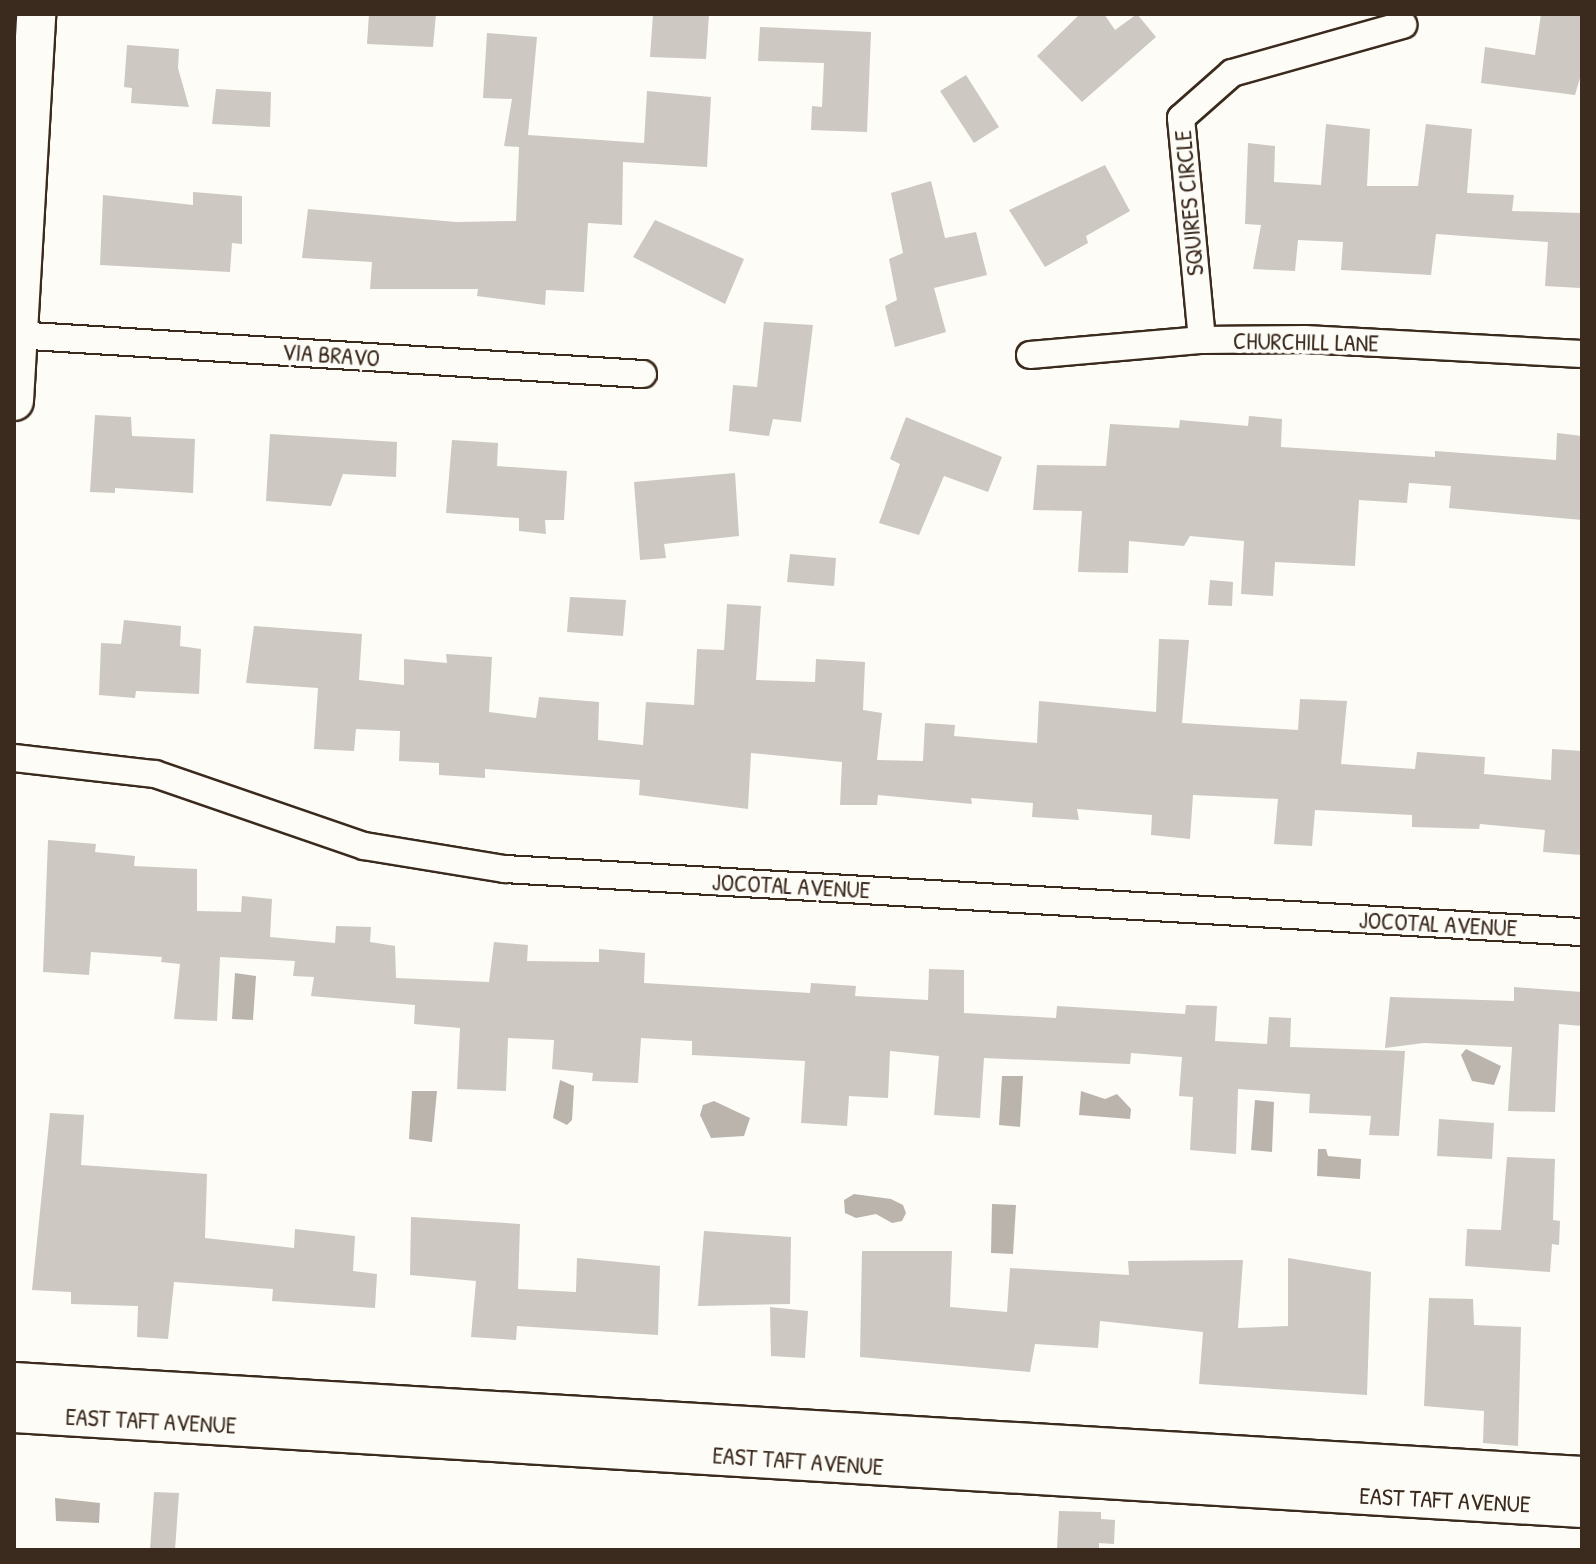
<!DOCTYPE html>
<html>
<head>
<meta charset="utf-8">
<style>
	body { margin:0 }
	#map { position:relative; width:1596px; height:1564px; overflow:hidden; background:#fdfcf7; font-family:"Patrick Hand",sans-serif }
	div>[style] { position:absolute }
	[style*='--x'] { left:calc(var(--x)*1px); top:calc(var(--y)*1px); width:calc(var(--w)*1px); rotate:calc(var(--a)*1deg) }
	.water>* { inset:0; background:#bbb4ad }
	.building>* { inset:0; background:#cdc8c2 }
	.roads { filter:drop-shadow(2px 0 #3b2a1e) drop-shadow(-2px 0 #3b2a1e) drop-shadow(0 2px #3b2a1e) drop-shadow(0 -2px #3b2a1e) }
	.street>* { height:26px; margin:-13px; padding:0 13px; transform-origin:13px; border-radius:13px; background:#fdfcf7 }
	.secondary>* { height:38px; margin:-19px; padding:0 19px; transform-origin:19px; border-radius:19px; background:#fdfcf7 }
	span { translate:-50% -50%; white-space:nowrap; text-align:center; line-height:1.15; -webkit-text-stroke:8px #fdfcf7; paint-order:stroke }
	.street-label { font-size:24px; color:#3b2a1e }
	.frame { position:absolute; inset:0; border:16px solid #3b2a1e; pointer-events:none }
</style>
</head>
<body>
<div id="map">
	<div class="water">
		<div style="clip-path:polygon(235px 973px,256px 976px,253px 1020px,232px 1019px)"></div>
		<div style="clip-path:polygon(1466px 1049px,1501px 1066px,1494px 1085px,1472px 1081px,1461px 1055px)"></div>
		<div style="clip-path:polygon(1002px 1076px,1023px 1076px,1020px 1127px,999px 1125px)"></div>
		<div style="clip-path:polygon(560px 1080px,574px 1086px,572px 1120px,567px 1125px,553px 1118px)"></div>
		<div style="clip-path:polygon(412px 1091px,437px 1091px,432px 1142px,409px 1139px)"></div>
		<div style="clip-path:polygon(1081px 1091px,1105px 1099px,1117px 1094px,1131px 1109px,1130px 1119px,1079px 1115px)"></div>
		<div style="clip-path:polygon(1255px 1100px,1274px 1102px,1272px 1152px,1251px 1150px)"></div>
		<div style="clip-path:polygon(714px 1101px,750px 1118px,744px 1136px,711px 1138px,700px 1115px,703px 1105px)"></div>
		<div style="clip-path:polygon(1318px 1149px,1326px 1149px,1328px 1156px,1361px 1159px,1360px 1179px,1317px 1176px)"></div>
		<div style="clip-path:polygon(854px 1194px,891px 1199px,903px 1205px,906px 1213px,902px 1221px,892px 1223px,876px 1214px,856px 1218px,845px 1213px,844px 1200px)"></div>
		<div style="clip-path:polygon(992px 1204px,1016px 1205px,1013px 1254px,991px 1253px)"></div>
		<div style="clip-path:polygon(55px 1498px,100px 1503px,99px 1523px,56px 1521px)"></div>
	</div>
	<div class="building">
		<div style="clip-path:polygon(369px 14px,436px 14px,433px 47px,367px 44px)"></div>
		<div style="clip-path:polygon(653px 14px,709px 14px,706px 59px,650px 57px)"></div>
		<div style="clip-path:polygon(1080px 14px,1104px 14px,1115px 30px,1137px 14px,1156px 37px,1082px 102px,1037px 56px)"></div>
		<div style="clip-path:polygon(1541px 14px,1582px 14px,1582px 71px,1575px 95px,1481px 83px,1485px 47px,1535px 55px)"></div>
		<div style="clip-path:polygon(760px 27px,871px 32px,867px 132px,811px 130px,812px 106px,822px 107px,824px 63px,758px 61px)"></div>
		<div style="clip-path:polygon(487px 33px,537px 37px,528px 135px,644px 143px,647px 91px,711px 97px,707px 167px,623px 162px,622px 225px,588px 223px,584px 292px,546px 290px,545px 305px,477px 296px,478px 289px,370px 289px,372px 262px,302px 258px,308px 209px,456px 222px,516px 221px,519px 147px,504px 146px,512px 99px,483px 98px)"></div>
		<div style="clip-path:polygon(127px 45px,179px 49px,178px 68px,189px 107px,131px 103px,132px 88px,124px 87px)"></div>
		<div style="clip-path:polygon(966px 75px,999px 127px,974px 143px,940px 91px)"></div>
		<div style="clip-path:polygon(216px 89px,271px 92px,270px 127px,212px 124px)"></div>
		<div style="clip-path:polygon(1326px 124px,1370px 129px,1367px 186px,1418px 186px,1426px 124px,1472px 129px,1467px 193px,1514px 195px,1512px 211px,1582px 213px,1580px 288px,1545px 286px,1548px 242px,1436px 234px,1431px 275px,1341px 270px,1343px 242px,1298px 240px,1295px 271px,1253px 269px,1261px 225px,1245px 224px,1248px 143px,1275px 146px,1274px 182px,1321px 185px)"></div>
		<div style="clip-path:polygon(1105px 165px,1130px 211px,1086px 236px,1088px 243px,1045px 267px,1009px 210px)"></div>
		<div style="clip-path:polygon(931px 181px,945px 238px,976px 232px,987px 275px,934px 288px,946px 332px,895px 347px,885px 306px,897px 300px,889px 259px,903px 253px,891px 193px)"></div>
		<div style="clip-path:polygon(193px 192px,242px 196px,242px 244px,232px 243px,230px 272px,100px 265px,103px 195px,193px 205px)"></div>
		<div style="clip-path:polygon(655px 220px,744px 259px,725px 304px,633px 257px)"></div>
		<div style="clip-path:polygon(764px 322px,813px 325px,801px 422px,773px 419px,769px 436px,729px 431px,733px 385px,757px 387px)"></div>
		<div style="clip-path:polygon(95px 415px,131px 417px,132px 436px,195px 439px,193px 493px,115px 488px,115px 493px,90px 492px)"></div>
		<div style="clip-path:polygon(1249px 416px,1282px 419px,1281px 447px,1435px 457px,1435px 451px,1556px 460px,1557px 433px,1582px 436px,1582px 520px,1449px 508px,1451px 486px,1409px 483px,1407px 503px,1359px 500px,1355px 566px,1275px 562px,1273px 596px,1241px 594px,1244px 541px,1190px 536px,1184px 546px,1129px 541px,1128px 573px,1078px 572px,1082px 511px,1033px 510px,1037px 465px,1106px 466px,1110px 424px,1179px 428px,1180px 420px,1248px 426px)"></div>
		<div style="clip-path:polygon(906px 417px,1002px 457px,988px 492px,944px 476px,919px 535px,879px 523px,900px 464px,890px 459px)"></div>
		<div style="clip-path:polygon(270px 434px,397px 442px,396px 477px,343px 474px,331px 506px,266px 501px)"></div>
		<div style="clip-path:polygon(452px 440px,498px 443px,497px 466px,567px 471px,564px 520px,545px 520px,546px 534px,519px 531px,519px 518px,446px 513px)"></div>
		<div style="clip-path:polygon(735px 473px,739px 536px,664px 544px,666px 558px,640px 560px,634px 482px)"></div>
		<div style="clip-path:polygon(790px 554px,836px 558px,834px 586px,787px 582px)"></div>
		<div style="clip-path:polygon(1210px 580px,1233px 582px,1232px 606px,1208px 605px)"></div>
		<div style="clip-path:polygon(570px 597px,626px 600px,623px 636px,567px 632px)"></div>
		<div style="clip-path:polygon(727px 604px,761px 606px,756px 680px,815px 682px,816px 659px,865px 662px,863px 710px,882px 713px,877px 760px,923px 761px,925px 723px,955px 725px,954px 736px,1037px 743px,1039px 701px,1156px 712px,1159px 639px,1189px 640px,1182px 723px,1298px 730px,1300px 699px,1347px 701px,1341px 764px,1415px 769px,1417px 752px,1485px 757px,1484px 774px,1551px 780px,1552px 749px,1582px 751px,1582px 855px,1543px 852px,1545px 830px,1480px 824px,1479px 829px,1412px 827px,1412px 815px,1315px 810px,1312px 846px,1274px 844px,1278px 799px,1193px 795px,1190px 839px,1151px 835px,1152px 815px,1077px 809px,1079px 820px,1032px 817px,1033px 803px,971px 798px,972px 804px,878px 795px,877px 805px,840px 805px,842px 762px,751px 753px,748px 809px,639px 795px,640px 780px,485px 769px,485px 778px,439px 775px,439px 763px,399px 761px,400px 731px,356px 729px,354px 751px,314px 749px,318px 688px,246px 683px,254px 626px,362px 634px,359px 680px,404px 685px,404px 659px,447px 663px,446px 654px,492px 657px,489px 712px,536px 718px,539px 697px,599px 702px,598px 740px,643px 745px,646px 702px,694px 705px,697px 649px,724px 650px)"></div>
		<div style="clip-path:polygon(124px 620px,181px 626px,180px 646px,201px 649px,199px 694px,136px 691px,135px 698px,99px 695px,101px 643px,121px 644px)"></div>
		<div style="clip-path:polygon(48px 840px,96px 844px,95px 852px,135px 856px,134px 866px,197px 869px,197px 911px,241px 912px,242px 896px,272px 899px,270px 937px,335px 943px,336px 926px,371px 927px,370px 942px,395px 946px,396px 978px,489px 982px,494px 942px,528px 945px,527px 961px,599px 962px,599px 949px,645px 953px,644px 983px,810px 993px,811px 983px,856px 986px,855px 996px,928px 1000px,929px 969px,964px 970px,964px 1013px,1056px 1018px,1057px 1006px,1185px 1014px,1186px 1005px,1217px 1006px,1215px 1041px,1267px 1044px,1269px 1017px,1291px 1018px,1290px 1047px,1405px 1051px,1399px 1136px,1369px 1135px,1371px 1116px,1309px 1113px,1310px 1094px,1238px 1089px,1236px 1154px,1190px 1150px,1193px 1097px,1179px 1096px,1182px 1057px,1131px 1053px,1130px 1064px,984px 1058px,980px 1118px,934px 1115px,939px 1056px,890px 1051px,888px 1098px,849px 1096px,847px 1126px,801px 1123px,805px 1061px,692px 1055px,692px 1041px,641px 1038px,638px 1083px,592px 1081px,593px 1073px,552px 1069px,554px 1040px,508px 1038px,506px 1091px,457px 1089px,460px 1028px,414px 1024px,415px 1005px,311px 996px,314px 977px,293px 976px,295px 961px,220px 957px,217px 1021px,174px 1019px,180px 964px,161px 962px,162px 957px,91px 952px,89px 975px,43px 972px)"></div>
		<div style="clip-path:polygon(1514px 987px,1582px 992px,1582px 1026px,1559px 1024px,1555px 1112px,1508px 1111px,1512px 1047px,1424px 1043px,1385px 1048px,1390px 997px,1514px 1001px)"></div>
		<div style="clip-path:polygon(50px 1113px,84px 1115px,81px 1165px,207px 1174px,205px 1238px,294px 1248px,295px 1229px,355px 1236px,353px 1271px,377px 1274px,375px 1308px,272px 1301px,273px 1289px,174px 1282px,168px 1339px,137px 1337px,138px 1306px,71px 1304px,71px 1292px,32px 1290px)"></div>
		<div style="clip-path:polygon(1439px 1119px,1494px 1123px,1492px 1159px,1437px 1156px)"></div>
		<div style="clip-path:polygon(1507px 1157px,1555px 1159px,1553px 1220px,1560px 1221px,1559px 1245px,1552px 1244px,1550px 1272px,1465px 1266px,1467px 1229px,1501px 1230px)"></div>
		<div style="clip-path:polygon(411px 1217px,520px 1224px,518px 1289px,576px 1292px,577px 1258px,660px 1266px,658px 1335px,517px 1326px,516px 1340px,471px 1337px,476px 1281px,410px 1275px)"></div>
		<div style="clip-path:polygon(704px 1231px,791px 1237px,790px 1304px,698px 1306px)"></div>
		<div style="clip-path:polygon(862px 1251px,952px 1251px,950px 1307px,1007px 1312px,1010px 1268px,1129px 1275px,1128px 1261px,1243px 1260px,1238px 1328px,1288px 1326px,1288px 1258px,1371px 1272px,1367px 1395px,1199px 1384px,1203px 1332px,1100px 1321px,1098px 1348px,1035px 1344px,1030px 1372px,860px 1357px)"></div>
		<div style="clip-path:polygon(1429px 1298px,1473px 1299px,1474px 1325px,1521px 1327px,1518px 1446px,1483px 1443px,1484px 1411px,1424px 1406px)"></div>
		<div style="clip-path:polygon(770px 1307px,808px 1311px,805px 1358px,771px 1356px)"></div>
		<div style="clip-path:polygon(154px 1492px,179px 1493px,175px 1550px,150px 1550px)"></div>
		<div style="clip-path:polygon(1059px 1511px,1101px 1512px,1101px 1519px,1115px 1520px,1114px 1544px,1099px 1543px,1099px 1550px,1057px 1548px)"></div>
	</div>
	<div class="roads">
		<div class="street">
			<div style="--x:14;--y:335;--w:630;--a:3.55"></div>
			<div style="--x:1202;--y:340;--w:223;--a:-95.4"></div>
			<div style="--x:1181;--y:118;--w:68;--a:-41.4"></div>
			<div style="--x:1232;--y:73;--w:178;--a:-15.7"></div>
			<div style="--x:1030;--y:355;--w:173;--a:-5"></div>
			<div style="--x:1202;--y:340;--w:103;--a:-0.6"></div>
			<div style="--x:1305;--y:339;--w:277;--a:3.1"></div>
			<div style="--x:14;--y:758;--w:142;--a:6.5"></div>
			<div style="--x:155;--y:774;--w:221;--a:19"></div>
			<div style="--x:364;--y:846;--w:143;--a:9.3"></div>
			<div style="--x:505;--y:869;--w:1079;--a:3.35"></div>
		</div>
		<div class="secondary">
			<div style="--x:14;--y:401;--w:388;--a:-86.7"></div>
			<div style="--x:14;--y:1382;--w:1571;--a:3.43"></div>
			<div style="--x:14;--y:1413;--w:1571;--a:3.47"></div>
		</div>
	</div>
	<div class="street-label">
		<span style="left:1189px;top:203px;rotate:-95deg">SQUIRES CIRCLE</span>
		<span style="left:1306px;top:342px;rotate:1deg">CHURCHILL LANE</span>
		<span style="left:331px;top:355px;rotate:4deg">VIA BRAVO</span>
		<span style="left:791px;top:886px;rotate:3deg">JOCOTAL AVENUE</span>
		<span style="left:1438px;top:924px;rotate:3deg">JOCOTAL AVENUE</span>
		<span style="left:151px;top:1421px;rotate:3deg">EAST TAFT AVENUE</span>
		<span style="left:798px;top:1461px;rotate:4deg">EAST TAFT AVENUE</span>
		<span style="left:1445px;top:1500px;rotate:3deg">EAST TAFT AVENUE</span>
	</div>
	<div class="frame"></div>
</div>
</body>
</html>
